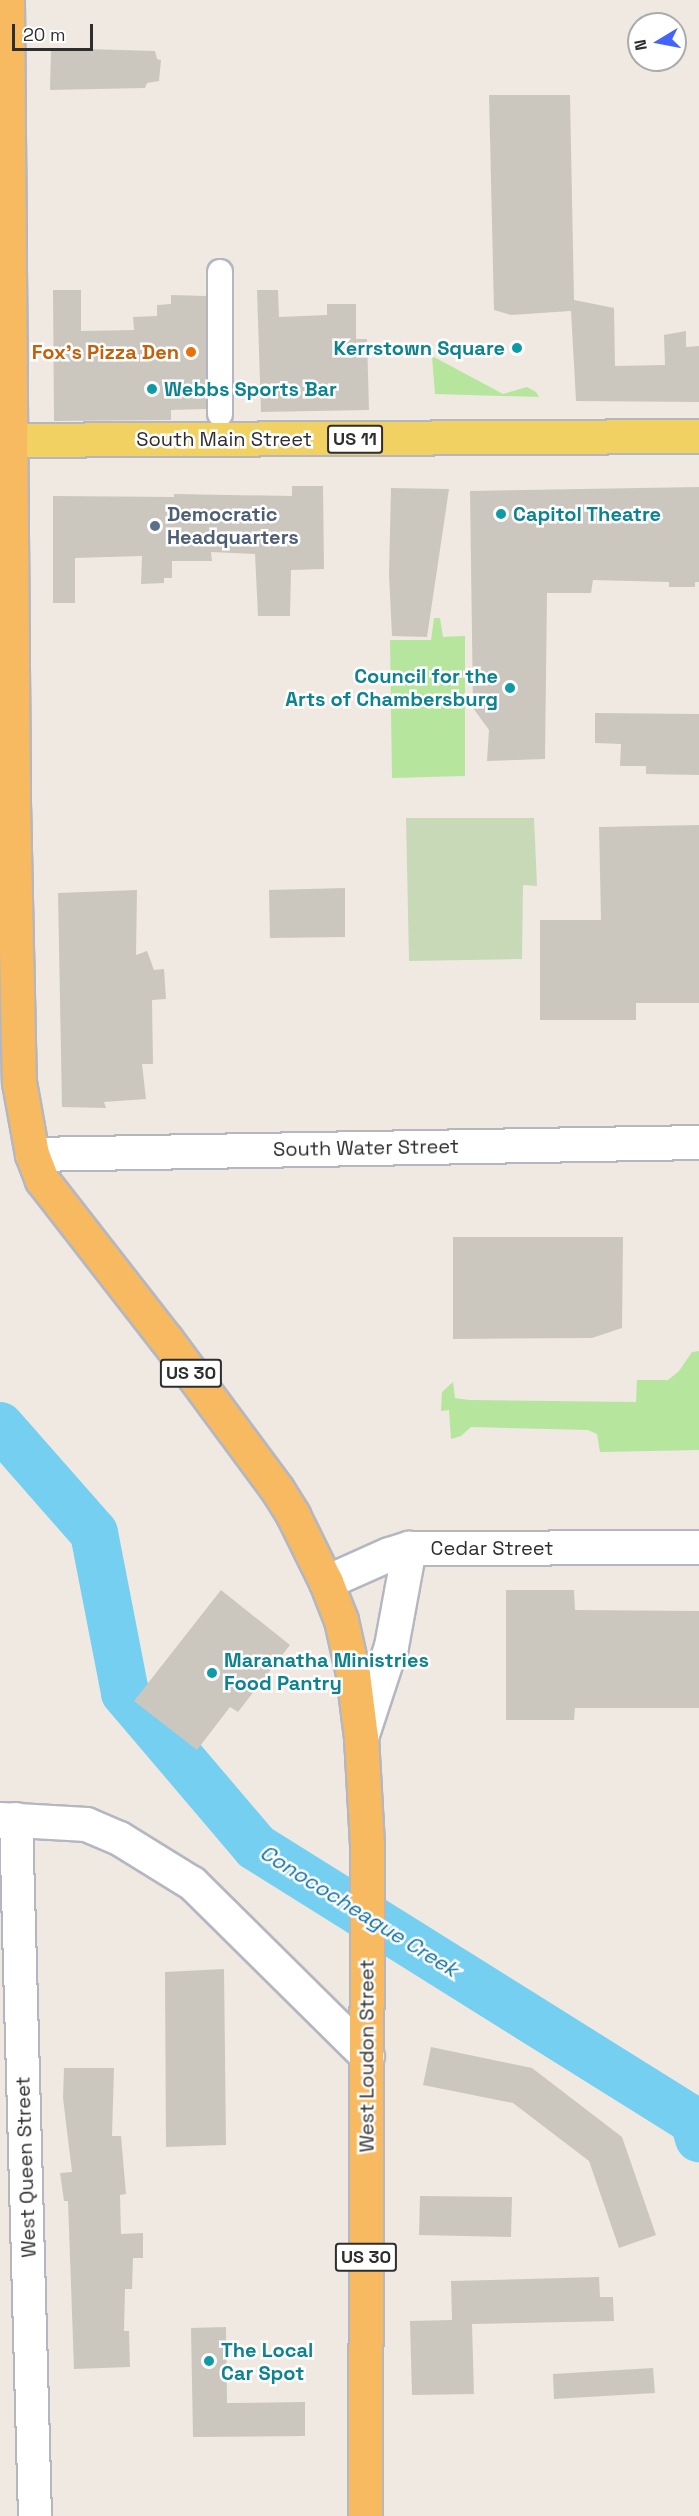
<!DOCTYPE html>
<html>
<head>
<meta charset="utf-8">
<style>
	body { margin:0 }
	#map { position:relative; width:699px; height:2516px; overflow:hidden; background:#efe9e1; font-family:"Space Grotesk",sans-serif }
	div>[style] { position:absolute }
	[style*='--x'] { left:calc(var(--x)*1px); top:calc(var(--y)*1px); width:calc(var(--w)*1px); rotate:calc(var(--a)*1deg) }
	.green>* { inset:0; background:#b6e59e }
	.cemetery>* { inset:0; background:#c8d9b8 }
	.river>* { height:48px; margin:-24px; padding:0 24px; transform-origin:24px; border-radius:24px; background:#75cff0 }
	.building>* { inset:0; background:#cbc7bf }
	.roads { filter:drop-shadow(2px 0 #b4b7c1) drop-shadow(-2px 0 #b4b7c1) drop-shadow(0 2px #b4b7c1) drop-shadow(0 -2px #b4b7c1) }
	.pedestrian>* { height:24px; margin:-12px; padding:0 12px; transform-origin:12px; border-radius:12px; background:#fff }
	.minor>* { height:32px; margin:-16px; padding:0 16px; transform-origin:16px; border-radius:16px; background:#fff }
	.tertiary>* { height:33px; margin:-16.5px; padding:0 16.5px; transform-origin:16.5px; border-radius:16.5px; background:#fff }
	.primary>* { height:33px; margin:-16.5px; padding:0 16.5px; transform-origin:16.5px; border-radius:16.5px; background:#f2d163 }
	.trunk>* { height:33px; margin:-16.5px; padding:0 16.5px; transform-origin:16.5px; border-radius:16.5px; background:#f8ba60 }
	.dots>* { width:16px; height:16px; translate:-50% -50%; box-sizing:border-box; border:3px solid #fff; border-radius:50% }
	span { translate:-50% -50%; white-space:nowrap; text-align:center; line-height:1.15; -webkit-text-stroke:5px #fff; paint-order:stroke }
	.shield-label span { padding:2px 4px; background:#fff; border:2px solid; border-radius:4px; -webkit-text-stroke-width:0 }
	.shield-label { font-size:18px; color:#2e2e2e; font-weight:700 }
	.culture-label { font-size:20px; color:#0d838f; font-weight:700 }
	.right { translate:-100% -50%; text-align:right }
	.left { translate:0 -50%; text-align:left }
	.food-label { font-size:20px; color:#c56008; font-weight:700 }
	.street-label { font-size:20px; color:#2e2e2e }
	.service-label { font-size:20px; color:#4e5e75; font-weight:700 }
	.water-label { font-size:21px; color:#0d6fa3; font-style:italic }
	.north { position:absolute; left:627px; top:12px; width:60px; height:60px; box-sizing:border-box; background:#fff; border:2px solid #ababab; border-radius:50%; rotate:260deg; font-size:16px; font-weight:700; line-height:24px; text-align:center; color:#2e2e2e }
	.north::after { content:''; display:block; margin:auto; width:21px; height:27px; background:#4264fb; clip-path:polygon(50% 0,100% 100%,50% 72%,0 100%) }
	.scale { position:absolute; left:12px; top:24px; width:81px; height:27px; box-sizing:border-box; border:3px solid #2e2e2e; border-top:0; padding-left:8px; font-size:18px; line-height:21px; white-space:nowrap; color:#2e2e2e; -webkit-text-stroke:4px #fff; paint-order:stroke }
</style>
</head>
<body>
<div id="map">
	<div class="green">
		<div style="clip-path:polygon(432px 356px,503px 394px,527px 387px,536px 392px,539px 397px,435px 394px)"></div>
		<div style="clip-path:polygon(434px 618px,440px 618px,443px 637px,465px 636px,465px 776px,392px 778px,390px 640px,431px 640px)"></div>
		<div style="clip-path:polygon(699px 1351px,699px 1450px,600px 1452px,597px 1434px,588px 1430px,471px 1427px,461px 1436px,451px 1439px,449px 1410px,441px 1411px,442px 1392px,453px 1382px,455px 1398px,469px 1400px,636px 1402px,637px 1380px,668px 1380px,679px 1371px,692px 1352px)"></div>
	</div>
	<div class="cemetery">
		<div style="clip-path:polygon(406px 818px,534px 818px,537px 886px,523px 885px,522px 959px,409px 961px)"></div>
	</div>
	<div class="river">
		<div style="--x:0;--y:1426;--w:142;--a:48.7"></div>
		<div style="--x:94;--y:1533;--w:163;--a:79"></div>
		<div style="--x:125;--y:1693;--w:202;--a:49.6"></div>
		<div style="--x:256;--y:1847;--w:517;--a:32.03"></div>
		<div style="--x:694;--y:2121;--w:18;--a:74"></div>
	</div>
	<div class="building">
		<div style="clip-path:polygon(51px 48px,155px 51px,157px 59px,161px 60px,159px 81px,147px 83px,145px 88px,50px 90px)"></div>
		<div style="clip-path:polygon(489px 95px,570px 95px,574px 300px,614px 308px,615px 366px,665px 365px,664px 335px,686px 331px,686px 347px,699px 346px,699px 402px,576px 401px,571px 311px,511px 315px,494px 310px)"></div>
		<div style="clip-path:polygon(53px 290px,81px 290px,81px 331px,134px 330px,133px 317px,157px 316px,157px 305px,171px 304px,171px 295px,206px 296px,206px 409px,171px 410px,171px 420px,54px 421px)"></div>
		<div style="clip-path:polygon(257px 290px,278px 290px,279px 317px,327px 315px,327px 304px,356px 304px,356px 339px,367px 339px,369px 410px,261px 412px)"></div>
		<div style="clip-path:polygon(292px 486px,323px 486px,324px 569px,291px 570px,290px 616px,258px 616px,255px 554px,211px 552px,212px 561px,172px 561px,172px 578px,164px 578px,164px 583px,141px 584px,142px 556px,75px 558px,75px 603px,53px 603px,53px 496px,174px 497px,174px 494px,292px 496px)"></div>
		<div style="clip-path:polygon(699px 487px,699px 582px,695px 582px,695px 587px,669px 587px,669px 582px,593px 580px,591px 593px,547px 593px,545px 759px,487px 761px,489px 730px,473px 708px,470px 491px)"></div>
		<div style="clip-path:polygon(391px 488px,449px 489px,427px 637px,392px 636px,389px 575px)"></div>
		<div style="clip-path:polygon(595px 713px,699px 714px,699px 775px,646px 774px,646px 766px,620px 766px,621px 744px,595px 743px)"></div>
		<div style="clip-path:polygon(699px 825px,699px 1003px,636px 1003px,636px 1020px,540px 1020px,540px 920px,601px 920px,599px 827px)"></div>
		<div style="clip-path:polygon(345px 888px,345px 937px,270px 938px,269px 890px)"></div>
		<div style="clip-path:polygon(137px 890px,136px 955px,147px 951px,154px 970px,164px 969px,166px 999px,152px 1000px,153px 1064px,142px 1064px,146px 1099px,104px 1102px,106px 1108px,62px 1107px,58px 893px)"></div>
		<div style="clip-path:polygon(453px 1237px,623px 1237px,622px 1328px,592px 1338px,453px 1339px)"></div>
		<div style="clip-path:polygon(221px 1590px,290px 1645px,238px 1712px,230px 1707px,197px 1750px,134px 1701px)"></div>
		<div style="clip-path:polygon(506px 1590px,574px 1590px,575px 1610px,699px 1611px,699px 1708px,575px 1708px,574px 1720px,506px 1720px)"></div>
		<div style="clip-path:polygon(224px 1969px,226px 2145px,166px 2147px,165px 1972px)"></div>
		<div style="clip-path:polygon(431px 2047px,532px 2068px,622px 2137px,656px 2235px,619px 2248px,589px 2161px,513px 2103px,423px 2085px)"></div>
		<div style="clip-path:polygon(64px 2068px,114px 2068px,112px 2136px,121px 2136px,126px 2194px,120px 2195px,121px 2234px,143px 2233px,143px 2258px,133px 2258px,132px 2289px,125px 2289px,124px 2331px,129px 2331px,130px 2367px,74px 2369px,68px 2201px,64px 2201px,60px 2173px,72px 2172px,63px 2098px)"></div>
		<div style="clip-path:polygon(420px 2196px,512px 2197px,511px 2237px,419px 2235px)"></div>
		<div style="clip-path:polygon(599px 2277px,600px 2297px,613px 2297px,614px 2321px,472px 2324px,474px 2394px,412px 2395px,410px 2321px,452px 2320px,451px 2281px)"></div>
		<div style="clip-path:polygon(226px 2327px,227px 2403px,305px 2402px,305px 2436px,193px 2437px,191px 2328px)"></div>
		<div style="clip-path:polygon(653px 2368px,655px 2393px,554px 2399px,553px 2374px)"></div>
	</div>
	<div class="roads">
		<div class="pedestrian">
			<div style="--x:220;--y:414;--w:142;--a:-90"></div>
		</div>
		<div class="minor">
			<div style="--x:16;--y:1819;--w:697;--a:88.44"></div>
		</div>
		<div class="tertiary">
			<div style="--x:32;--y:1154;--w:667;--a:-1.03"></div>
			<div style="--x:326;--y:1582;--w:69;--a:-24"></div>
			<div style="--x:389;--y:1554;--w:21;--a:-17"></div>
			<div style="--x:409;--y:1548;--w:290;--a:-0.2"></div>
			<div style="--x:361;--y:1737;--w:96;--a:-71.8"></div>
			<div style="--x:391;--y:1646;--w:100;--a:-79.6"></div>
			<div style="--x:0;--y:1819;--w:86;--a:3.3"></div>
			<div style="--x:86;--y:1824;--w:36;--a:23"></div>
			<div style="--x:119;--y:1838;--w:86;--a:31.7"></div>
			<div style="--x:192;--y:1883;--w:246;--a:44.7"></div>
		</div>
		<div class="primary">
			<div style="--x:0;--y:440;--w:699;--a:-0.33"></div>
		</div>
		<div class="trunk">
			<div style="--x:7;--y:0;--w:802;--a:89.57"></div>
			<div style="--x:13;--y:802;--w:280;--a:88.8"></div>
			<div style="--x:19;--y:1082;--w:73;--a:79.8"></div>
			<div style="--x:32;--y:1154;--w:28;--a:69"></div>
			<div style="--x:42;--y:1180;--w:202;--a:52.1"></div>
			<div style="--x:166;--y:1339;--w:187;--a:53.5"></div>
			<div style="--x:277;--y:1489;--w:31;--a:58"></div>
			<div style="--x:293;--y:1515;--w:75;--a:63.8"></div>
			<div style="--x:326;--y:1582;--w:41;--a:68.5"></div>
			<div style="--x:341;--y:1620;--w:55;--a:77.5"></div>
			<div style="--x:353;--y:1674;--w:64;--a:82.8"></div>
			<div style="--x:361;--y:1737;--w:107;--a:86.8"></div>
			<div style="--x:367;--y:1844;--w:672;--a:90.17"></div>
		</div>
	</div>
	<div class="dots">
		<div style="left:517px;top:348px;background:#0f9aa8"></div>
		<div style="left:191px;top:352px;background:#e8710a"></div>
		<div style="left:152px;top:389px;background:#0f9aa8"></div>
		<div style="left:501px;top:514px;background:#0f9aa8"></div>
		<div style="left:155px;top:526px;background:#5c6f8a"></div>
		<div style="left:510px;top:688px;background:#0f9aa8"></div>
		<div style="left:212px;top:1673px;background:#0f9aa8"></div>
		<div style="left:209px;top:2361px;background:#0f9aa8"></div>
	</div>
	<div class="shield-label">
		<span style="left:355px;top:439px">US 11</span>
		<span style="left:191px;top:1373px">US 30</span>
		<span style="left:366px;top:2257px">US 30</span>
	</div>
	<div class="culture-label">
		<span class="right" style="left:505px;top:348px">Kerrstown Square</span>
		<span class="left" style="left:164px;top:389px">Webbs Sports Bar</span>
		<span class="left" style="left:513px;top:514px">Capitol Theatre</span>
		<span class="right" style="left:498px;top:688px">Council for the<br>Arts of Chambersburg</span>
		<span class="left" style="left:224px;top:1672px">Maranatha Ministries<br>Food Pantry</span>
		<span class="left" style="left:221px;top:2362px">The Local<br>Car Spot</span>
	</div>
	<div class="food-label">
		<span class="right" style="left:179px;top:352px">Fox's Pizza Den</span>
	</div>
	<div class="street-label">
		<span style="left:224px;top:439px">South Main Street</span>
		<span style="left:366px;top:1148px;rotate:-1deg">South Water Street</span>
		<span style="left:492px;top:1548px">Cedar Street</span>
		<span style="left:367px;top:2056px;rotate:-90deg">West Loudon Street</span>
		<span style="left:26px;top:2167px;rotate:-92deg">West Queen Street</span>
	</div>
	<div class="service-label">
		<span class="left" style="left:167px;top:526px">Democratic<br>Headquarters</span>
	</div>
	<div class="water-label">
		<span style="left:359px;top:1911px;rotate:32deg">Conococheague Creek</span>
	</div>
	<div class="north">N</div>
	<div class="scale">20 m</div>
</div>
</body>
</html>
